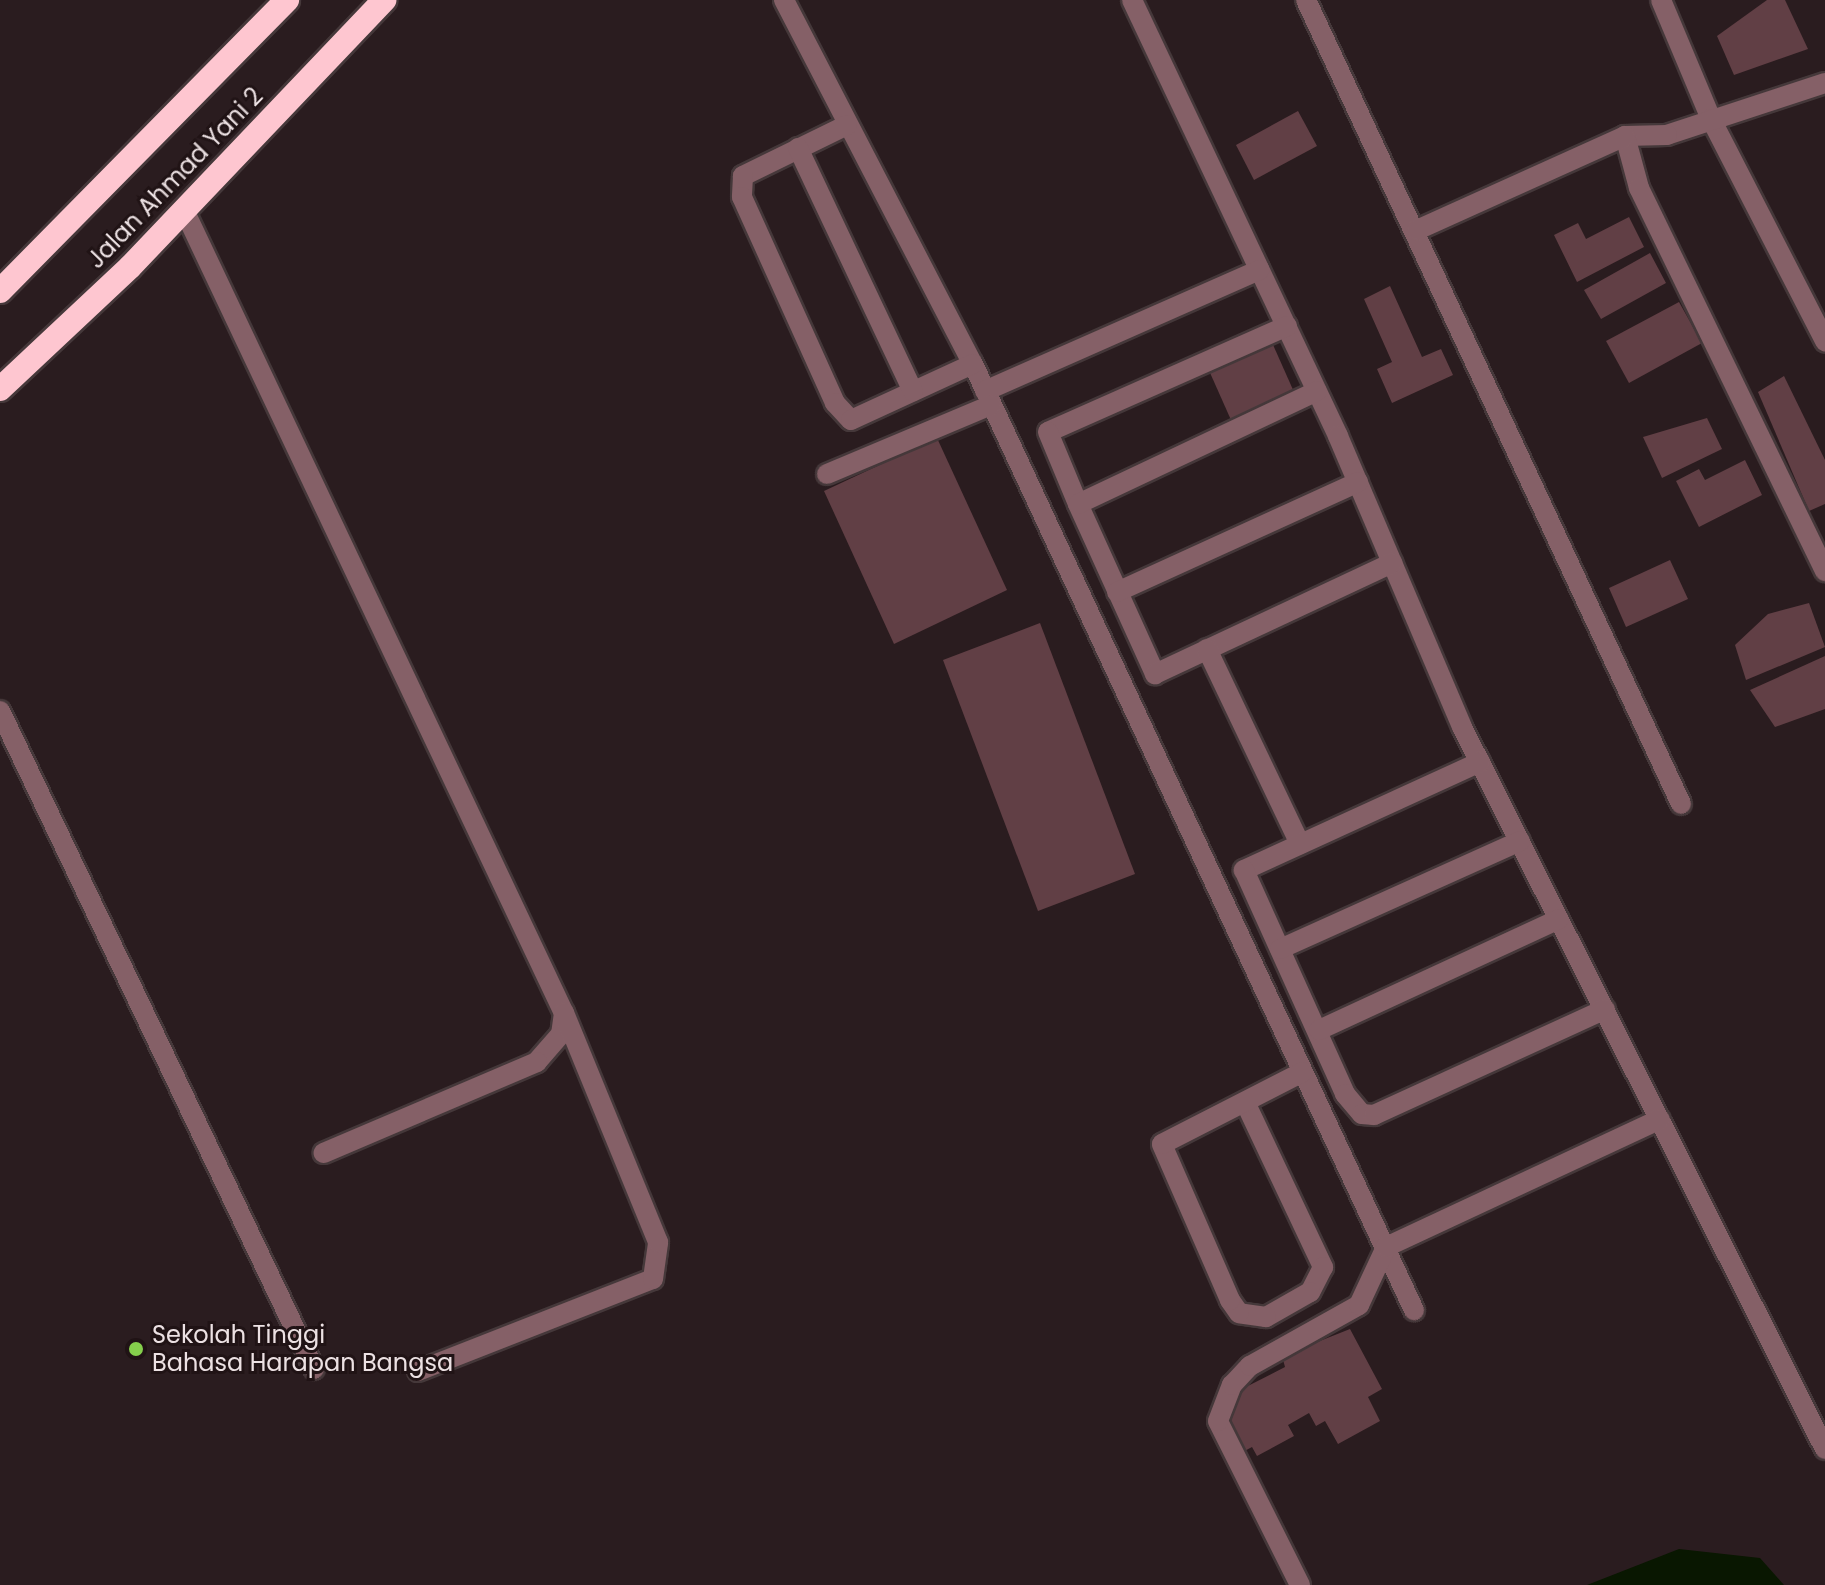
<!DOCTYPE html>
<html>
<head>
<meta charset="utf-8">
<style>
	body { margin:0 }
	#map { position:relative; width:1825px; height:1585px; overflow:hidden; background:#2a1c1f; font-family:Poppins,sans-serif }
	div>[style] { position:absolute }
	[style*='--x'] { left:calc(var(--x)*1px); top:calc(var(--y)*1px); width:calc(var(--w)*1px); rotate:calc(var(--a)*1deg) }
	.water>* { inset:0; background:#091701 }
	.building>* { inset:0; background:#613f45 }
	.roads { filter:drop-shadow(2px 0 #45383a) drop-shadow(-2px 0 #45383a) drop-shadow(0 2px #45383a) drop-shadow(0 -2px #45383a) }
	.minor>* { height:20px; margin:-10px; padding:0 10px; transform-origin:10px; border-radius:10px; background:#856067 }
	.highway>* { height:24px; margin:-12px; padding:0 12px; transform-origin:12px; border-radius:12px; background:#fec6d0 }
	.dots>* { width:22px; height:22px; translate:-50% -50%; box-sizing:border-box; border:4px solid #201315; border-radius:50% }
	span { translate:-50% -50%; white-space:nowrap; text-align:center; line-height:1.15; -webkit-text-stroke:6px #201315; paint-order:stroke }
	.street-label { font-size:24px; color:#ece1e3 }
	.poi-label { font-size:24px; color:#ece1e3 }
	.left { translate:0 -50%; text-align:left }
</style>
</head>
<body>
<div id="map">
	<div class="water">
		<div style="clip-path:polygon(1679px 1549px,1760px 1558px,1784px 1585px,1587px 1585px)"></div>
	</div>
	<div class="building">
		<div style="clip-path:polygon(1767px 0,1785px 0,1808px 49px,1734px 75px,1717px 36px)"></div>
		<div style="clip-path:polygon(1298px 111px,1317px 146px,1254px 180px,1236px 145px)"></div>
		<div style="clip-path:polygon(1629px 217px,1644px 247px,1577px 282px,1554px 235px,1578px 223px,1586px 239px)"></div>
		<div style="clip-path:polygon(1650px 253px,1666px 283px,1601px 319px,1584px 290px)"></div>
		<div style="clip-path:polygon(1390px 286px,1422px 357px,1441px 349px,1453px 375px,1392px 403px,1377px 369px,1392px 362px,1364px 299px)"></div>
		<div style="clip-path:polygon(1679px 302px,1702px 343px,1629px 383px,1606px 341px)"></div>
		<div style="clip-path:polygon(1270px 338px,1294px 392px,1231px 420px,1207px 366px)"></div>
		<div style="clip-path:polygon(1784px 376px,1825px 460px,1825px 504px,1809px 511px,1758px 392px)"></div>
		<div style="clip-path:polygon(1707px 418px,1722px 449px,1662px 478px,1643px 437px)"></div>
		<div style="clip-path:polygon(937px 438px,1007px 590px,894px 644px,824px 491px)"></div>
		<div style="clip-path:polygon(1745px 460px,1762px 495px,1699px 527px,1676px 481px,1699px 469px,1705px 480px)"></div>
		<div style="clip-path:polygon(1670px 560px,1688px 599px,1626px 627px,1609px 588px)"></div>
		<div style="clip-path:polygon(1809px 603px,1825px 647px,1746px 680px,1735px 645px,1768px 614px)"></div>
		<div style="clip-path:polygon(1040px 623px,1135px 874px,1038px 911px,943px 660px)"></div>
		<div style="clip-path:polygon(1825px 656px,1825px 709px,1775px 727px,1750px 690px)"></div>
		<div style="clip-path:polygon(1350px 1329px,1382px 1389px,1368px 1397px,1380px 1421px,1338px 1444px,1325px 1421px,1316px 1426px,1309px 1413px,1288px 1425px,1294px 1436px,1257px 1456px,1252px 1447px,1239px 1454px,1223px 1424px,1234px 1412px,1236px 1392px,1285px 1367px,1282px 1356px)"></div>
	</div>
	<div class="roads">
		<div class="minor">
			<div style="--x:784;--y:0;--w:410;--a:62.6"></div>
			<div style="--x:973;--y:364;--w:1044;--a:65.01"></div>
			<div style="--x:1132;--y:0;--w:482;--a:64.7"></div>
			<div style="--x:1338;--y:436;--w:316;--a:66.9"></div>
			<div style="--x:1462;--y:727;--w:808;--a:63.31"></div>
			<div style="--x:1306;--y:0;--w:887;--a:64.99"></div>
			<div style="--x:1661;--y:0;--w:129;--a:67.2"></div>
			<div style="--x:1711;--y:119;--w:250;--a:62.8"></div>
			<div style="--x:1825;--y:83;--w:166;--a:161.8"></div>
			<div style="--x:1667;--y:135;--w:42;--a:178.6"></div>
			<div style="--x:1625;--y:136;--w:54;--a:74.9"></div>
			<div style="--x:1639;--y:188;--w:426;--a:64.1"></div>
			<div style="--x:847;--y:125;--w:116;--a:153.9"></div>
			<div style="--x:743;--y:176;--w:21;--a:93"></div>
			<div style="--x:742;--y:197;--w:226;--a:65.7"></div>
			<div style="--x:835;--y:403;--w:23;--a:47"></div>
			<div style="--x:851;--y:420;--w:134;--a:-24.7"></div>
			<div style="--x:798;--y:148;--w:269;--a:64.7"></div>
			<div style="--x:184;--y:210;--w:888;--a:64.68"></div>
			<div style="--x:564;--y:1013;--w:21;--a:98"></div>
			<div style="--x:561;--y:1034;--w:37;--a:131"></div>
			<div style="--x:537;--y:1062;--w:232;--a:156.9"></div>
			<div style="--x:1417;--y:230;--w:228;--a:-24.3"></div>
			<div style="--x:1287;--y:326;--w:261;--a:156.1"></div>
			<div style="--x:1048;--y:432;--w:78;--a:67.4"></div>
			<div style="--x:1078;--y:504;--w:187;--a:65.6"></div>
			<div style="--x:1155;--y:674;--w:262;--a:-25.1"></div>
			<div style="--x:985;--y:391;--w:300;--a:-23.8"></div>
			<div style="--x:827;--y:474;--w:178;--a:-22.8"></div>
			<div style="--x:1078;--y:504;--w:264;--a:-25.3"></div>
			<div style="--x:1117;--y:592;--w:265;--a:-24.5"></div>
			<div style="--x:1207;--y:649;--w:216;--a:64.5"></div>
			<div style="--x:0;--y:711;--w:729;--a:64.49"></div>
			<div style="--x:1480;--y:762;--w:260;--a:155.4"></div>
			<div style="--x:1244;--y:870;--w:246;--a:65.7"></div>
			<div style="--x:1345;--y:1094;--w:26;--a:50"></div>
			<div style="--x:1362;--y:1114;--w:12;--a:5"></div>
			<div style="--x:1374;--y:1115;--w:254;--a:-24.6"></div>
			<div style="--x:1280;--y:949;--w:263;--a:-24.2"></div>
			<div style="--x:1319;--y:1030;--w:264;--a:-24.8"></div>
			<div style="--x:1245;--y:1102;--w:183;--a:64.7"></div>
			<div style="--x:1323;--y:1267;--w:28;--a:117"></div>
			<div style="--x:1310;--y:1292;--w:51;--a:150.4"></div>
			<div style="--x:1266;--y:1317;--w:27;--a:-172"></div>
			<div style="--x:1239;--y:1313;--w:16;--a:-125"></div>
			<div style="--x:1230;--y:1300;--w:170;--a:-113.6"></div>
			<div style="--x:1162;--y:1144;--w:158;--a:-27.1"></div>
			<div style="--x:418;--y:1371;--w:252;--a:-21.4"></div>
			<div style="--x:653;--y:1279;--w:37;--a:-82"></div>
			<div style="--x:658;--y:1242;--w:248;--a:-112.3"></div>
			<div style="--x:1300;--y:1585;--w:183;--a:-116.6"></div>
			<div style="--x:1218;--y:1421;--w:39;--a:-69"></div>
			<div style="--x:1232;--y:1385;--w:26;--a:-47"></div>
			<div style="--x:1250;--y:1366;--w:125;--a:-29.2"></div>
			<div style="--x:1359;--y:1305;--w:64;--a:-65"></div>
			<div style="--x:1386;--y:1247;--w:302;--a:-25"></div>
		</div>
		<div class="highway">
			<div style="--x:0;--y:291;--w:409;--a:-45.4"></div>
			<div style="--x:0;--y:389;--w:178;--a:-43.2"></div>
			<div style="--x:130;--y:267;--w:369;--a:-46.4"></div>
		</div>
	</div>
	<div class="dots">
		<div style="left:136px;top:1349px;background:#85cf4c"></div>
	</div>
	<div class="street-label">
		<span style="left:175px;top:178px;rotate:-46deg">Jalan Ahmad Yani 2</span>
	</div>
	<div class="poi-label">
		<span class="left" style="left:152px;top:1349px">Sekolah Tinggi<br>Bahasa Harapan Bangsa</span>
	</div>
</div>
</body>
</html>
